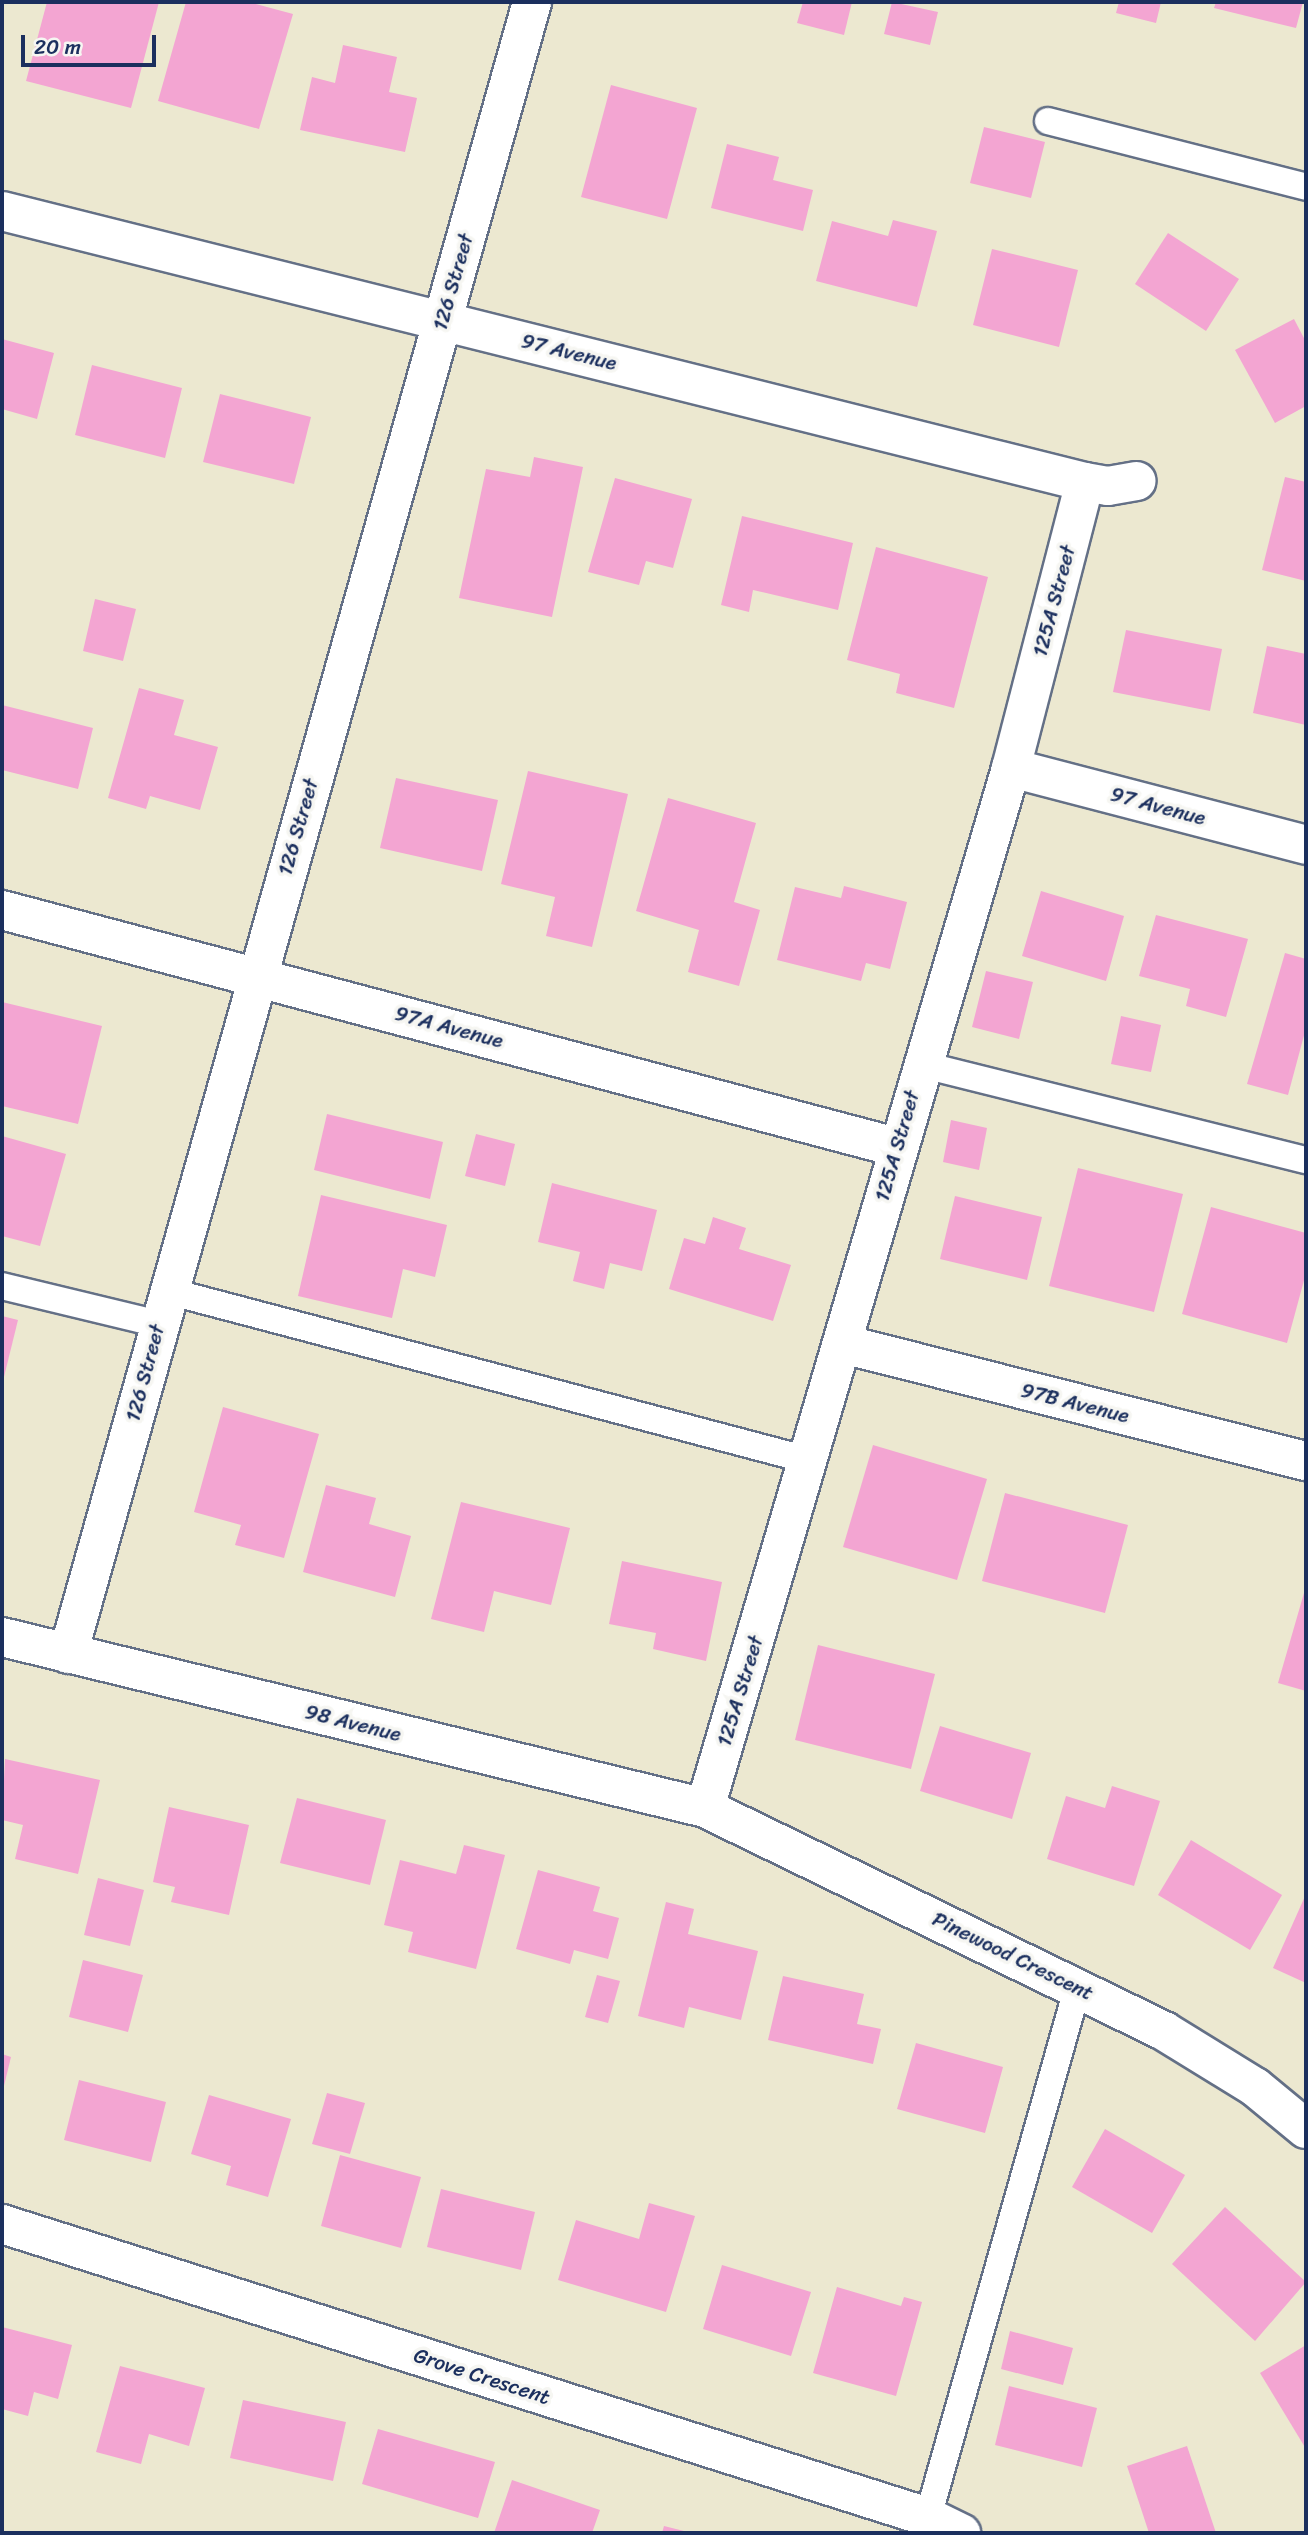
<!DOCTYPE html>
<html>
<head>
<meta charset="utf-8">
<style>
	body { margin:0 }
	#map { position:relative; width:1308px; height:2535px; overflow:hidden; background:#ece8d0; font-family:Sriracha,sans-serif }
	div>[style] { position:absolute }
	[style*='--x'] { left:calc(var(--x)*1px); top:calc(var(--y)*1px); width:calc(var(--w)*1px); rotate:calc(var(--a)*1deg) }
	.building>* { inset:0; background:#f3a5d2 }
	.roads { filter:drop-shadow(2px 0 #647086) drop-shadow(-2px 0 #647086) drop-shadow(0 2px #647086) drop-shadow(0 -2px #647086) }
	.lane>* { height:26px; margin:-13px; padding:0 13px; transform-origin:13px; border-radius:13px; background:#fff }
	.street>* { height:38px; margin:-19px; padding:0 19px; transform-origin:19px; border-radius:19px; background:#fff }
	span { translate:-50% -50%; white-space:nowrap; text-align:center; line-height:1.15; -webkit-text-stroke:7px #f6f6f2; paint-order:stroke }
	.street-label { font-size:21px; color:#1b2f5e }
	.frame { position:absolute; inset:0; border:4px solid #1b2f5e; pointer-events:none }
	.scale { position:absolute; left:21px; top:35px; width:135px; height:32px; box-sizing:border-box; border:4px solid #1b2f5e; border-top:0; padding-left:9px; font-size:21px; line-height:24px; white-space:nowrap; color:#1b2f5e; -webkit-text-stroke:5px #f6f6f2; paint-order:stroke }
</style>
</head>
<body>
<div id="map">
	<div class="building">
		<div style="clip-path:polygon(47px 2px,159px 2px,131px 108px,26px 81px)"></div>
		<div style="clip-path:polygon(186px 2px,248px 2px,293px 14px,259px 129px,158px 101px)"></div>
		<div style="clip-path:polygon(803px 2px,852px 2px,844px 35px,797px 23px)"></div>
		<div style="clip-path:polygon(892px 2px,938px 12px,930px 45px,884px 34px)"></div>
		<div style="clip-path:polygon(1119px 2px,1161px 2px,1156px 23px,1116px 13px)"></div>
		<div style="clip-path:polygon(1216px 2px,1303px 2px,1296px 28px,1214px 8px)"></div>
		<div style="clip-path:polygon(343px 45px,397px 57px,389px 92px,417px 98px,405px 152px,300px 130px,312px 77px,335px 83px)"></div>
		<div style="clip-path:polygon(611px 85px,697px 108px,667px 219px,581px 197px)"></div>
		<div style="clip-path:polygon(984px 127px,1045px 142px,1031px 198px,970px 183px)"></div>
		<div style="clip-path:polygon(727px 144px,779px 157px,773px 180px,813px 190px,803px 231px,711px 208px)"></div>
		<div style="clip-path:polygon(893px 220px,937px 231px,917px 307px,816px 281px,832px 221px,888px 236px)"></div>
		<div style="clip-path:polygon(1168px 233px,1239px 279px,1206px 331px,1135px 284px)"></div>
		<div style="clip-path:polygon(992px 249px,1078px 270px,1059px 347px,973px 325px)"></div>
		<div style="clip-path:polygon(1294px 319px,1306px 342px,1306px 406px,1275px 423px,1235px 350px)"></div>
		<div style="clip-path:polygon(2px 339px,54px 353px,37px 419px,2px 409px)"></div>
		<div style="clip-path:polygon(92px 365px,182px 388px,165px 458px,75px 435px)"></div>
		<div style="clip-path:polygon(220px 394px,311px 417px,294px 484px,203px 462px)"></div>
		<div style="clip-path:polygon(534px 457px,583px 467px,552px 617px,459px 598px,486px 469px,530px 477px)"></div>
		<div style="clip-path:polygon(1285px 477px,1306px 482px,1306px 581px,1262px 570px)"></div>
		<div style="clip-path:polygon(615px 478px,692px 499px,673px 568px,646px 561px,639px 585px,588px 572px)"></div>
		<div style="clip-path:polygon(742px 516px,853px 543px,838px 610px,753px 590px,749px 612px,721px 605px)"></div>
		<div style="clip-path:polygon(876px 547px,988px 577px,954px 708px,896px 693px,900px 674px,847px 660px)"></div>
		<div style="clip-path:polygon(95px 599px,136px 609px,123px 661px,83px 651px)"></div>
		<div style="clip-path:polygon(1126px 630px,1222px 649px,1210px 711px,1113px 692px)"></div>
		<div style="clip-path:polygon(1267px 646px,1306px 654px,1306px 725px,1253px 713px)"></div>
		<div style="clip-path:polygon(139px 688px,184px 700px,174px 735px,218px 747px,200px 810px,150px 796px,146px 809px,108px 798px)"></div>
		<div style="clip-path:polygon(2px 705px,93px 728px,78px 789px,2px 770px)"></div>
		<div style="clip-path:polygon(528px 771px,628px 794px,592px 947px,546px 936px,555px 897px,501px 884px)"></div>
		<div style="clip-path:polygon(396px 778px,498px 800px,482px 871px,380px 848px)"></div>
		<div style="clip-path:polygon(668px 798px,756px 823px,734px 902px,760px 910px,739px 986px,688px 972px,699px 930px,636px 911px)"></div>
		<div style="clip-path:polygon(844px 886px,907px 902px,890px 969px,866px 963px,861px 981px,777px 960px,795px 887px,841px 898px)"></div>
		<div style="clip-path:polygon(1041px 891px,1124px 916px,1106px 981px,1022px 956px)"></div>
		<div style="clip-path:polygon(1156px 915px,1248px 939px,1226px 1017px,1186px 1006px,1190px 989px,1139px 976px)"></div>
		<div style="clip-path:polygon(1285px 953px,1306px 959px,1306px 1028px,1288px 1095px,1247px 1084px)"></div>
		<div style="clip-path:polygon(986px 971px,1033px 982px,1019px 1039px,972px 1027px)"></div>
		<div style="clip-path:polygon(2px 1002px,102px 1026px,78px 1124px,2px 1106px)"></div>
		<div style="clip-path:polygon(1121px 1016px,1161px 1025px,1151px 1072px,1111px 1064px)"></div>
		<div style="clip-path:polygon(327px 1114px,443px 1142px,430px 1199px,314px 1170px)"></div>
		<div style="clip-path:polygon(951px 1120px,987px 1128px,979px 1170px,943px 1162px)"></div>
		<div style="clip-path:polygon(476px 1134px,515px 1144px,505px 1186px,465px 1176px)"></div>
		<div style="clip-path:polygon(2px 1136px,66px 1154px,40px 1246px,2px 1236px)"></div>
		<div style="clip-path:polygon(1078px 1168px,1183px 1194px,1154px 1312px,1049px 1286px)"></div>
		<div style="clip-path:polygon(552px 1183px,657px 1210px,642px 1271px,610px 1263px,604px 1289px,573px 1281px,580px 1252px,538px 1242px)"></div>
		<div style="clip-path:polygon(321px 1195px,447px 1225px,435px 1277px,403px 1269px,392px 1318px,298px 1296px)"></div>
		<div style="clip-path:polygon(955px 1196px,1042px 1217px,1027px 1280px,940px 1259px)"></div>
		<div style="clip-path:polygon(1211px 1207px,1306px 1233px,1306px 1273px,1287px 1343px,1182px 1314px)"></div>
		<div style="clip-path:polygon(713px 1217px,746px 1228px,739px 1249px,791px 1265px,773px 1321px,669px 1289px,684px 1238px,705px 1244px)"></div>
		<div style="clip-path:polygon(2px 1316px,18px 1320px,3px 1381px,2px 1381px)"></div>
		<div style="clip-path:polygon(223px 1407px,319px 1434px,284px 1558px,235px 1545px,241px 1525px,194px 1512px)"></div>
		<div style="clip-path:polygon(873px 1445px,987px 1479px,957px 1580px,843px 1547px)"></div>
		<div style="clip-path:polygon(326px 1485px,376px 1498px,369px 1524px,411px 1536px,395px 1597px,303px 1572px)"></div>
		<div style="clip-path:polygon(1005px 1493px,1128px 1525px,1105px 1613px,982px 1581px)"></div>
		<div style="clip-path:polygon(461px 1502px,570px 1528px,551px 1605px,494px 1591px,484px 1632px,431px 1619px)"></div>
		<div style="clip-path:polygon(622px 1561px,722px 1582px,706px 1661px,653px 1649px,656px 1633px,609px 1624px)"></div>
		<div style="clip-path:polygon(1306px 1586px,1306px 1691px,1278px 1683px)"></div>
		<div style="clip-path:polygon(818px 1645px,935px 1674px,911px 1769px,795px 1740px)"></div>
		<div style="clip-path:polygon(940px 1726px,1031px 1753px,1012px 1819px,920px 1791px)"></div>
		<div style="clip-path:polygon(5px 1759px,100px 1780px,78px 1874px,15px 1859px,23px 1825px,2px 1820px)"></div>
		<div style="clip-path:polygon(1112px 1786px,1160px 1801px,1134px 1886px,1047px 1859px,1066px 1796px,1105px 1808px)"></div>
		<div style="clip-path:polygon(297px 1798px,386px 1820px,370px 1885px,280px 1863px)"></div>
		<div style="clip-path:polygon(169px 1807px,249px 1825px,229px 1915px,171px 1902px,175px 1887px,153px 1882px)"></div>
		<div style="clip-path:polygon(1191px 1840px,1282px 1895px,1250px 1950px,1158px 1895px)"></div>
		<div style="clip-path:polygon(464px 1845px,505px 1855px,476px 1969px,408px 1952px,413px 1932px,384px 1925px,400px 1860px,456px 1874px)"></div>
		<div style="clip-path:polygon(538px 1870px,600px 1887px,593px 1911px,619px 1918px,608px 1959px,574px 1950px,570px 1964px,516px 1949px)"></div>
		<div style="clip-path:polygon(98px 1878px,144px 1890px,130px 1946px,84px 1935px)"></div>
		<div style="clip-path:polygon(1306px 1894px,1306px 1983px,1273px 1968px)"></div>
		<div style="clip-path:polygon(666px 1902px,694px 1909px,688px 1934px,758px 1951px,741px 2020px,689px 2007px,684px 2028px,638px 2016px)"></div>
		<div style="clip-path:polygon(83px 1960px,143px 1975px,128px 2032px,69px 2017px)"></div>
		<div style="clip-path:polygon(597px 1975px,620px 1981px,608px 2023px,585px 2017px)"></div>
		<div style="clip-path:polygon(783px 1976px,864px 1994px,857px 2024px,881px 2029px,873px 2064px,768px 2040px)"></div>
		<div style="clip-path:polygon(916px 2043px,1003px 2067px,985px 2133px,897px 2109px)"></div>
		<div style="clip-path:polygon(2px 2054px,11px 2057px,3px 2090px,2px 2090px)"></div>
		<div style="clip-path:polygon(79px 2080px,166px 2102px,151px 2162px,64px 2140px)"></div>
		<div style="clip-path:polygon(327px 2093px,365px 2103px,350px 2154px,312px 2144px)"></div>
		<div style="clip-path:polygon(209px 2095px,291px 2119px,268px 2197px,226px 2185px,231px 2166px,191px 2154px)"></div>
		<div style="clip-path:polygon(1105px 2129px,1185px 2175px,1152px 2233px,1072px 2187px)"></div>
		<div style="clip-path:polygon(340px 2155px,421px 2177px,401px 2248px,321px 2226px)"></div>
		<div style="clip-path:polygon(441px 2189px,535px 2212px,521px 2270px,427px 2247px)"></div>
		<div style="clip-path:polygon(649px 2203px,695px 2216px,666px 2312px,558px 2280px,576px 2220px,639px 2239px)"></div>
		<div style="clip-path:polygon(1225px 2207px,1306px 2282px,1255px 2341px,1172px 2264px)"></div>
		<div style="clip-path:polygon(722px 2265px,811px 2292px,791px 2356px,703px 2329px)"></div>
		<div style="clip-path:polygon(837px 2287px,901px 2306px,904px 2297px,922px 2302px,896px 2396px,813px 2373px)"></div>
		<div style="clip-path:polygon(2px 2327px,72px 2345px,58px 2399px,34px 2392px,28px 2416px,2px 2409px)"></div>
		<div style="clip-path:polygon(1010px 2331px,1073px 2348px,1063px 2385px,1001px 2369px)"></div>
		<div style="clip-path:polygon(1306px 2345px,1306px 2449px,1260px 2373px)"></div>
		<div style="clip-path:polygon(120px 2366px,205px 2388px,189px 2446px,149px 2434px,141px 2464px,96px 2452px)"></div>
		<div style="clip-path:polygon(1009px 2386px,1097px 2408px,1082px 2467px,995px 2445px)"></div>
		<div style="clip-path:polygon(243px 2400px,346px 2422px,333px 2481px,230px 2458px)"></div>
		<div style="clip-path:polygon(378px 2429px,495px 2462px,478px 2518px,362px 2484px)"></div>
		<div style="clip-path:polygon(1187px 2446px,1216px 2533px,1149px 2533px,1127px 2466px)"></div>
		<div style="clip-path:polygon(512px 2480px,600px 2510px,592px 2533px,494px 2533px)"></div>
		<div style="clip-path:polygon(664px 2526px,688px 2532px,688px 2533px,662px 2533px)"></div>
	</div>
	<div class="roads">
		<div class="lane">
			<div style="--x:1048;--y:121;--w:266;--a:14.3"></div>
			<div style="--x:920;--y:1064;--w:398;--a:14"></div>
			<div style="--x:2;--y:1286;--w:162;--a:13.6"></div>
			<div style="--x:168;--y:1291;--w:662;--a:14.79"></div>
			<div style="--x:928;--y:2517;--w:552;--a:-74.23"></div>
		</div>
		<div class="street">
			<div style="--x:2;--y:211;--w:1116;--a:14.05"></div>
			<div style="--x:1085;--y:482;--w:23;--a:10"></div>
			<div style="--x:1108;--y:486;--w:29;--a:-10"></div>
			<div style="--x:1011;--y:768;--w:305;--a:14.6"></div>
			<div style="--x:2;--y:910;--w:925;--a:14.85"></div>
			<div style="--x:843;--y:1344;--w:478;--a:14.2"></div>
			<div style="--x:2;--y:1637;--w:723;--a:13.67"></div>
			<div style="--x:705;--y:1808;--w:510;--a:25.91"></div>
			<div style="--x:1164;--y:2031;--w:107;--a:31.6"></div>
			<div style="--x:1255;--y:2087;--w:66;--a:39.5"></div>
			<div style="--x:68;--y:1654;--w:1716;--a:-74.31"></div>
			<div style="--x:705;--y:1808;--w:1084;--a:-73.6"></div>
			<div style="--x:1011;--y:768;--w:295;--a:-75.5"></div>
			<div style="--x:2;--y:2224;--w:971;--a:17.56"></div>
			<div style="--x:928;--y:2517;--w:37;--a:26"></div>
		</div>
	</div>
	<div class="street-label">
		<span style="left:453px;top:282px;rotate:-74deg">126 Street</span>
		<span style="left:569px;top:352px;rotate:14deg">97 Avenue</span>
		<span style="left:1054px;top:601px;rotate:-75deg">125A Street</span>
		<span style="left:1158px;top:806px;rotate:15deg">97 Avenue</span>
		<span style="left:298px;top:827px;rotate:-74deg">126 Street</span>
		<span style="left:449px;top:1027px;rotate:15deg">97A Avenue</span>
		<span style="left:897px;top:1146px;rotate:-74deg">125A Street</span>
		<span style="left:145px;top:1373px;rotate:-75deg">126 Street</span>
		<span style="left:1075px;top:1403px;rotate:14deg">97B Avenue</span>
		<span style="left:740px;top:1691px;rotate:-73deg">125A Street</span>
		<span style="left:353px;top:1723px;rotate:14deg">98 Avenue</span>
		<span style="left:1013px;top:1956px;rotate:26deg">Pinewood Crescent</span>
		<span style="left:482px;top:2376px;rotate:18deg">Grove Crescent</span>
	</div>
	<div class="frame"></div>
	<div class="scale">20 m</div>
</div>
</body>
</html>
